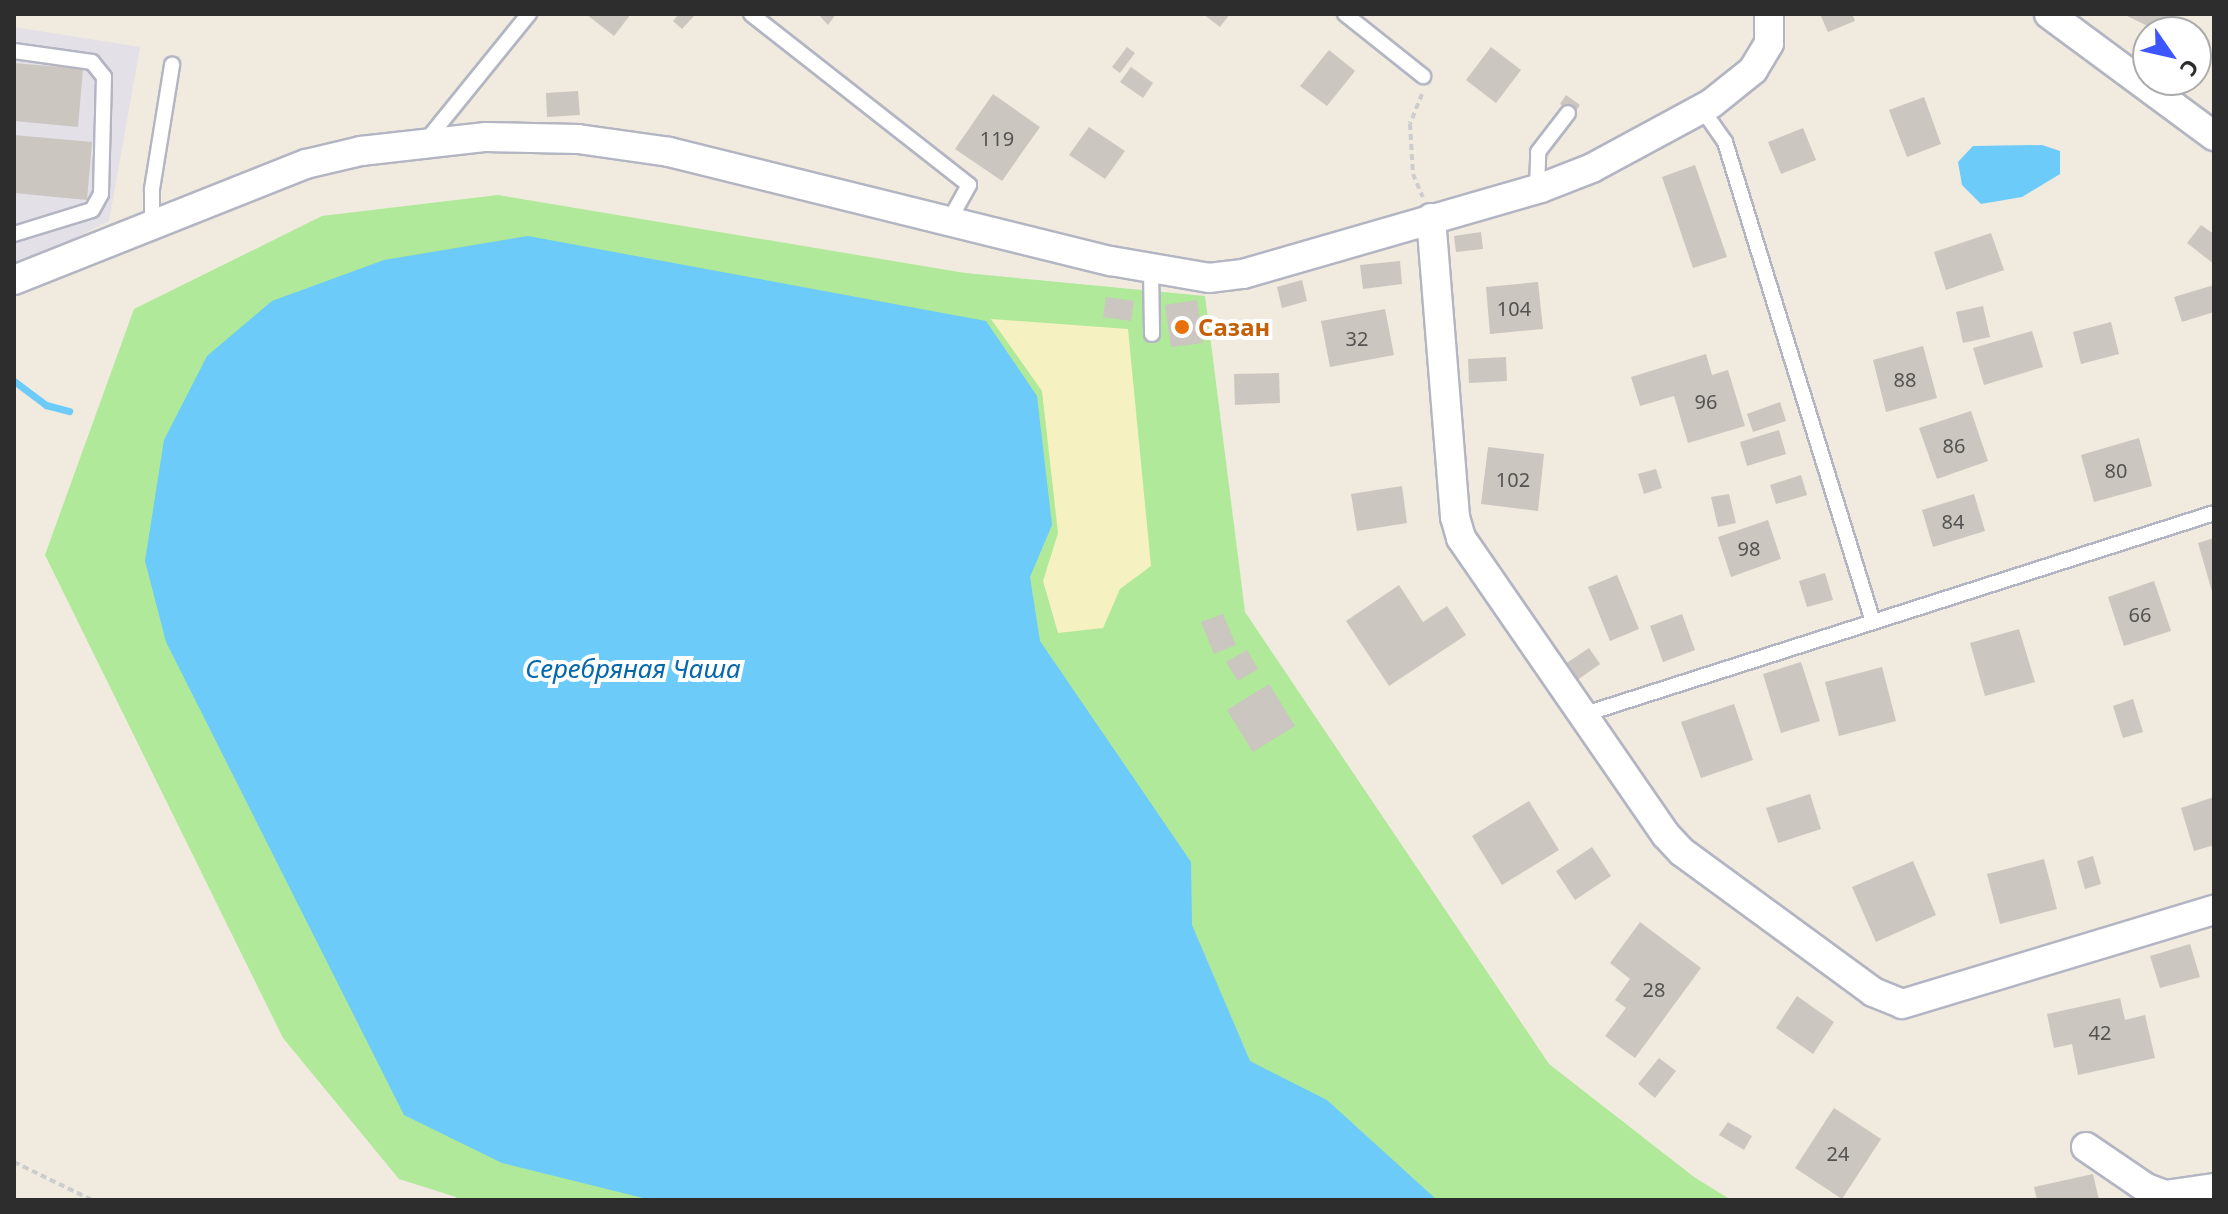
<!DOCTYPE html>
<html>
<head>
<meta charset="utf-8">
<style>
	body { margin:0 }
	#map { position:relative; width:2228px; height:1214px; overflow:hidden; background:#f0eadf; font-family:"Noto Sans",sans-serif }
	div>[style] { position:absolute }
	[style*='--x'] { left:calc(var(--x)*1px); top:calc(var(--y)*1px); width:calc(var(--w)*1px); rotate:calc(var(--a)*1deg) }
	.industrial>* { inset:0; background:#e3e0e8 }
	.green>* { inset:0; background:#afe999 }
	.sand>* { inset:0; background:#f6f1c1 }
	.water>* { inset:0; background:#6ccbf8 }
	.stream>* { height:7px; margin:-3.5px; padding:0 3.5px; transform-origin:3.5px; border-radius:3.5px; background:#6ccbf8 }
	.building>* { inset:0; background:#cbc6bf }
	.path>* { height:4px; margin-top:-2px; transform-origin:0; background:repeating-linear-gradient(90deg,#cdcdcd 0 6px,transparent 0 10px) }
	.roads { filter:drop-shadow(2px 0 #b3b5c2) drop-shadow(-2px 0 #b3b5c2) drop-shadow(0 2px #b3b5c2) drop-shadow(0 -2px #b3b5c2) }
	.service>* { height:14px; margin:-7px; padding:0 7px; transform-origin:7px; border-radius:7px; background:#fff }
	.minor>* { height:28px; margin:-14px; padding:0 14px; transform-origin:14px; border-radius:14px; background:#fff }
	.dots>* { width:22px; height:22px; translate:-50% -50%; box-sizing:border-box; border:4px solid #fff; border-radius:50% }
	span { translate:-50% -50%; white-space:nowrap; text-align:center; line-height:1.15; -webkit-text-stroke:8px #fff; paint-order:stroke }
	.number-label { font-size:20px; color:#545352 }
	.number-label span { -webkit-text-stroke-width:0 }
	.food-label { font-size:24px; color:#c56008; font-weight:700 }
	.left { translate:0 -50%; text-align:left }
	.water-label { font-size:26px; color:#0468ab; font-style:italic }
	.frame { position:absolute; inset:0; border:16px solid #2d2d2d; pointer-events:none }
	.north { position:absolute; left:2132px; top:16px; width:80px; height:80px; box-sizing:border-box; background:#fff; border:2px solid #ababab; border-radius:50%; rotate:124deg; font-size:22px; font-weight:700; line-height:32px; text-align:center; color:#2d2d2d }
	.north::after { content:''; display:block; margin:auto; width:28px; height:36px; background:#3d56ff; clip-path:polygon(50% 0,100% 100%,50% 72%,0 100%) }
</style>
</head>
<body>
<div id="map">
	<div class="industrial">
		<div style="clip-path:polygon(14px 27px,140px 47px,109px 221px,16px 268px)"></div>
	</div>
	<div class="green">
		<div style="clip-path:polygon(498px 195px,965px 273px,1205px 296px,1245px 612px,1549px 1064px,1694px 1177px,1731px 1200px,455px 1200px,456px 1197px,399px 1179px,283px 1038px,45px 555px,134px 309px,322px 216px)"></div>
	</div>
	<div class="sand">
		<div style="clip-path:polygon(991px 319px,1128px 329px,1151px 566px,1120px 589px,1103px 628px,1058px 633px,1043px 581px,1058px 533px,1042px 391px)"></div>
	</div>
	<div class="water">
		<div style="clip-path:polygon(2042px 145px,2060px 151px,2060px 174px,2022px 197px,1981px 204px,1962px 185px,1958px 162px,1973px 146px)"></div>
		<div style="clip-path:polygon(528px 236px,986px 321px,1037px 396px,1052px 525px,1030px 577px,1040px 641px,1191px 862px,1192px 925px,1250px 1061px,1327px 1100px,1437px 1200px,651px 1200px,502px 1163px,404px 1115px,166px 642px,145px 561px,164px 440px,207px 356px,272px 301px,384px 260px)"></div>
	</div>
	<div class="stream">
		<div style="--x:14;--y:381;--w:40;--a:37"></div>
		<div style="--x:46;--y:405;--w:24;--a:15"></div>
	</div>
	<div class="building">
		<div style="clip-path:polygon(586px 14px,631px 14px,614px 36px)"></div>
		<div style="clip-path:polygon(679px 14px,696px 14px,682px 29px,673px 21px)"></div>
		<div style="clip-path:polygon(818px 14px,836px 14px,828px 25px)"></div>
		<div style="clip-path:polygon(1203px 14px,1230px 14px,1220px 27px)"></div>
		<div style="clip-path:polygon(1820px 14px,1852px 14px,1855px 21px,1828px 32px)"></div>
		<div style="clip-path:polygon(2123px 14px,2170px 14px,2160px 32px)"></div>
		<div style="clip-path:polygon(1127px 47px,1135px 53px,1120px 73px,1112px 67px)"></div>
		<div style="clip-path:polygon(1491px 47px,1521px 70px,1496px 103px,1466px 80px)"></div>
		<div style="clip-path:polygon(1329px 50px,1355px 71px,1327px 106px,1300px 86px)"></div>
		<div style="clip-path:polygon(14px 63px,83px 69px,78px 127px,14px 121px)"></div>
		<div style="clip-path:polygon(1131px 67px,1153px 83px,1143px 98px,1120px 82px)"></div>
		<div style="clip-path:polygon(578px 91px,580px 115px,547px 117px,546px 93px)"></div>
		<div style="clip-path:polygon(993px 94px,1040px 127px,1002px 181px,955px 149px)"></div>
		<div style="clip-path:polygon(1566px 95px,1580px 105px,1575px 113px,1560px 104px)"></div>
		<div style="clip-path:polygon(1924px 97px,1941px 144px,1907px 157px,1889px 110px)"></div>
		<div style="clip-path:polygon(1089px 127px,1125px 151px,1105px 179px,1069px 155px)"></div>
		<div style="clip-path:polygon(1803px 128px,1816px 160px,1781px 174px,1768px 142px)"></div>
		<div style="clip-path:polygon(14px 135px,92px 142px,87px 200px,14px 193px)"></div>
		<div style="clip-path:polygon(1695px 165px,1727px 257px,1693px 268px,1662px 177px)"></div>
		<div style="clip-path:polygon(2201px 225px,2214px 234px,2214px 264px,2187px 243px)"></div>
		<div style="clip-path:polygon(1481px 232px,1483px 249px,1456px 252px,1454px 236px)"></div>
		<div style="clip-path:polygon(1991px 233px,2004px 270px,1946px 290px,1934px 252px)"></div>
		<div style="clip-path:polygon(1400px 261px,1402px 284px,1363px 289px,1360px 265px)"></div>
		<div style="clip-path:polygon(1302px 280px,1307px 301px,1282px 308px,1277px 287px)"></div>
		<div style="clip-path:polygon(1538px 282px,1543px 329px,1490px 334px,1486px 287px)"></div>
		<div style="clip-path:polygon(2214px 285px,2214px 312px,2182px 322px,2174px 297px)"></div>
		<div style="clip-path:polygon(1106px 297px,1134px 301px,1131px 321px,1103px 317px)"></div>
		<div style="clip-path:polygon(1197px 300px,1203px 343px,1171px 347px,1165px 305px)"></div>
		<div style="clip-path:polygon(1983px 306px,1990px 337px,1963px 343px,1956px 312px)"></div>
		<div style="clip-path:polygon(1385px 309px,1394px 355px,1330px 367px,1321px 321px)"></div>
		<div style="clip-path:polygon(2111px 322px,2119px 354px,2081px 364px,2073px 332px)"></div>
		<div style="clip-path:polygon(2032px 331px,2043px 367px,1984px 385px,1973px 348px)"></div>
		<div style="clip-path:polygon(1923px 346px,1937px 398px,1886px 412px,1873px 360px)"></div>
		<div style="clip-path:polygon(1706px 354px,1712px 375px,1728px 370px,1745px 426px,1688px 443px,1674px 396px,1640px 406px,1631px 377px)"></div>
		<div style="clip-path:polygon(1506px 357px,1507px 381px,1469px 383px,1468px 359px)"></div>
		<div style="clip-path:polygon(1279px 373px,1280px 403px,1235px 405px,1234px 374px)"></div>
		<div style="clip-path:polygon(1780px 402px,1786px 421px,1753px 432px,1747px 414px)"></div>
		<div style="clip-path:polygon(1971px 411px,1988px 461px,1937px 479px,1919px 428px)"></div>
		<div style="clip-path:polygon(1779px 430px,1786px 454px,1747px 466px,1740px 442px)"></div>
		<div style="clip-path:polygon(2139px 438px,2152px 486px,2094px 502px,2081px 455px)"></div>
		<div style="clip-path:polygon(1488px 447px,1544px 454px,1538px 511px,1481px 504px)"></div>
		<div style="clip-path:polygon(1656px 469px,1662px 488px,1644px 494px,1638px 474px)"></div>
		<div style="clip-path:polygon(1801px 475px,1807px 495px,1776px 504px,1770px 485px)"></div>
		<div style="clip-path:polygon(1402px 486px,1407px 523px,1357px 531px,1351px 494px)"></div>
		<div style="clip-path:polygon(1729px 494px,1736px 523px,1718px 527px,1711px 497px)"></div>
		<div style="clip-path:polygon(1974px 494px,1985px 531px,1933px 547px,1922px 510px)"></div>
		<div style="clip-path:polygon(1768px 520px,1781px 559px,1731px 577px,1718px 537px)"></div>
		<div style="clip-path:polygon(2214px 538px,2214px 594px,2213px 595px,2198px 543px)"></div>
		<div style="clip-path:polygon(1825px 573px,1833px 600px,1807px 607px,1799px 581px)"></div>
		<div style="clip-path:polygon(1617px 575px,1639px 629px,1610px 641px,1588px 587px)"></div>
		<div style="clip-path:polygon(2154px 581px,2171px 631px,2124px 646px,2108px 597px)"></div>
		<div style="clip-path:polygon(1399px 585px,1423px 622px,1447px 606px,1466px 635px,1389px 686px,1346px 621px)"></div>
		<div style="clip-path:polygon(1223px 614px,1236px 645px,1214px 654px,1201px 622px)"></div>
		<div style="clip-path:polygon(1682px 614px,1695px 650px,1663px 662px,1650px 626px)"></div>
		<div style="clip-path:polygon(2019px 629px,2035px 682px,1985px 696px,1970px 643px)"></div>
		<div style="clip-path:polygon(1589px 648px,1600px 664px,1573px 683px,1561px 667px)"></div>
		<div style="clip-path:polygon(1247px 650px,1258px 669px,1238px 681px,1226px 662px)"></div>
		<div style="clip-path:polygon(1801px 662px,1820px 721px,1781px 733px,1763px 674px)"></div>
		<div style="clip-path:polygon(1882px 667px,1896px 721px,1839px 736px,1825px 682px)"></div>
		<div style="clip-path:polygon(1269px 684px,1295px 726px,1253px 752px,1227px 710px)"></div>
		<div style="clip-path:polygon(2133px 699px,2143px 732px,2123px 738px,2113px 706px)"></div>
		<div style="clip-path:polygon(1734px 704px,1753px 760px,1701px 778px,1681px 722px)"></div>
		<div style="clip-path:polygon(1810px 794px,1821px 829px,1778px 843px,1766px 808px)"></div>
		<div style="clip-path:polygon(2214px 797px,2214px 845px,2194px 851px,2181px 808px)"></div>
		<div style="clip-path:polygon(1529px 801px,1559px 850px,1502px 885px,1472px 836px)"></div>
		<div style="clip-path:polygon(1592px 847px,1611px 876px,1575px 900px,1556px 871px)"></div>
		<div style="clip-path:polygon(2093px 856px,2101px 884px,2085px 889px,2077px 861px)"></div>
		<div style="clip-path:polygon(2044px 859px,2057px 909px,2000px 924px,1987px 874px)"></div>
		<div style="clip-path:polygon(1913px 861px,1936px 915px,1876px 942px,1852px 887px)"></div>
		<div style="clip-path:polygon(1640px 922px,1701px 968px,1635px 1058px,1605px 1036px,1626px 1008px,1615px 1000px,1630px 979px,1610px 963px)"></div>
		<div style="clip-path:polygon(2190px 944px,2200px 977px,2160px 988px,2150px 956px)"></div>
		<div style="clip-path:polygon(1797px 996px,1834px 1022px,1813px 1054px,1776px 1028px)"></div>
		<div style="clip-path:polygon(2120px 998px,2125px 1020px,2145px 1015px,2155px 1058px,2078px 1075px,2072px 1044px,2054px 1048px,2047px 1014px)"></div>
		<div style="clip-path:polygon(1659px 1058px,1676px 1071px,1655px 1098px,1638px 1084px)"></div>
		<div style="clip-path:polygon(1834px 1108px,1881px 1139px,1842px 1199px,1795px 1168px)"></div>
		<div style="clip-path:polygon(1728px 1122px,1752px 1136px,1744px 1150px,1719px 1135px)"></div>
		<div style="clip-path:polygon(2093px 1174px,2099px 1200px,2037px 1200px,2034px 1187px)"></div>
	</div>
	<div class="path">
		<div style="--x:1422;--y:94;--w:32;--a:112"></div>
		<div style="--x:1410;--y:124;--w:50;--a:86.6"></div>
		<div style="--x:1413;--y:174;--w:25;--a:67"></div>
		<div style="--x:14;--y:1162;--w:87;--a:26"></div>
	</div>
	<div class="roads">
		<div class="service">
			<div style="--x:751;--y:14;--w:277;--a:38.1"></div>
			<div style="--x:969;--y:185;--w:41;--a:119.1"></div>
			<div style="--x:1345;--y:14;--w:100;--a:38.5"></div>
			<div style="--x:14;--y:51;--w:79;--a:8"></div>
			<div style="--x:92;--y:62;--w:19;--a:51"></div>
			<div style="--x:104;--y:77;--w:117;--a:91.5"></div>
			<div style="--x:101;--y:194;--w:18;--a:119"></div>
			<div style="--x:92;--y:210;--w:82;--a:162.9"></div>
			<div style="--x:1702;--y:109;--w:40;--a:55.1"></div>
			<div style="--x:1725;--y:142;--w:502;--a:72.86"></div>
			<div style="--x:426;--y:141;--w:164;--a:-51"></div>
			<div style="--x:1537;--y:189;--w:37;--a:-88"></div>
			<div style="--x:1538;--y:152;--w:49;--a:-52.4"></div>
			<div style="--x:152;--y:226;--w:37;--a:-90"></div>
			<div style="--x:152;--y:189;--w:126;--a:-80.8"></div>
			<div style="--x:1151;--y:268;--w:66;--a:89.1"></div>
			<div style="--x:1582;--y:715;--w:663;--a:-17.72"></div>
		</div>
		<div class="minor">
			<div style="--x:2049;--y:14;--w:205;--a:36.5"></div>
			<div style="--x:1431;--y:218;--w:300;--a:85.4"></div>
			<div style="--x:1455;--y:517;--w:22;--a:74"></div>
			<div style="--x:1461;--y:538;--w:361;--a:55.4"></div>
			<div style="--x:1666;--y:835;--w:23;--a:47"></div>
			<div style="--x:1682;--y:852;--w:237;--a:36.2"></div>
			<div style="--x:1873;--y:992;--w:31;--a:22"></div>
			<div style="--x:1902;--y:1004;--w:326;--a:-16.8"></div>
			<div style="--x:14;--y:280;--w:314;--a:-21.7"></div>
			<div style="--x:306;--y:164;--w:57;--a:-13.3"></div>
			<div style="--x:361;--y:151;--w:126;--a:-6.4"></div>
			<div style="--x:486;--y:137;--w:92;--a:1.2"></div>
			<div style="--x:578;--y:139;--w:92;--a:8.1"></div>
			<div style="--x:669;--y:152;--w:455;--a:13.9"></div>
			<div style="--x:1111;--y:261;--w:99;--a:9.8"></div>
			<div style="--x:1209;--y:278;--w:34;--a:-7"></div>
			<div style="--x:1243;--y:274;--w:310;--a:-16.1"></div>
			<div style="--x:1541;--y:188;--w:55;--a:-21.4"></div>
			<div style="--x:1592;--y:168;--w:136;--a:-28.4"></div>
			<div style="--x:1712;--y:103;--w:53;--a:-38.8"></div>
			<div style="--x:1753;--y:70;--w:31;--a:-59"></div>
			<div style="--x:1769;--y:43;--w:29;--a:-90"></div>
			<div style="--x:2086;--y:1147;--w:73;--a:34.3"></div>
			<div style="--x:2146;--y:1188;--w:20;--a:20"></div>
			<div style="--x:2165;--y:1195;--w:49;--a:-8.1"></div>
		</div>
	</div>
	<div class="dots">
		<div style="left:1182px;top:327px;background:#e8710a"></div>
	</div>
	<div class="number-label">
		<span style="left:997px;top:138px">119</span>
		<span style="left:1514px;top:308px">104</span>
		<span style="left:1357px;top:338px">32</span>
		<span style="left:1905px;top:379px">88</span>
		<span style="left:1706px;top:401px">96</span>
		<span style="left:1954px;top:445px">86</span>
		<span style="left:2116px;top:470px">80</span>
		<span style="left:1513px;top:479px">102</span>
		<span style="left:1953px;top:521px">84</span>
		<span style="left:1749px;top:548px">98</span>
		<span style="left:2140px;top:614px">66</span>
		<span style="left:1654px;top:989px">28</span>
		<span style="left:2100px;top:1032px">42</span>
		<span style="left:1838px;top:1153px">24</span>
	</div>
	<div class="food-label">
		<span class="left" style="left:1198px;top:327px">Сазан</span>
	</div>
	<div class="water-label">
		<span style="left:633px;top:669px">Серебряная Чаша</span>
	</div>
	<div class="frame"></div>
	<div class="north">С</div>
</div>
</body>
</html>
